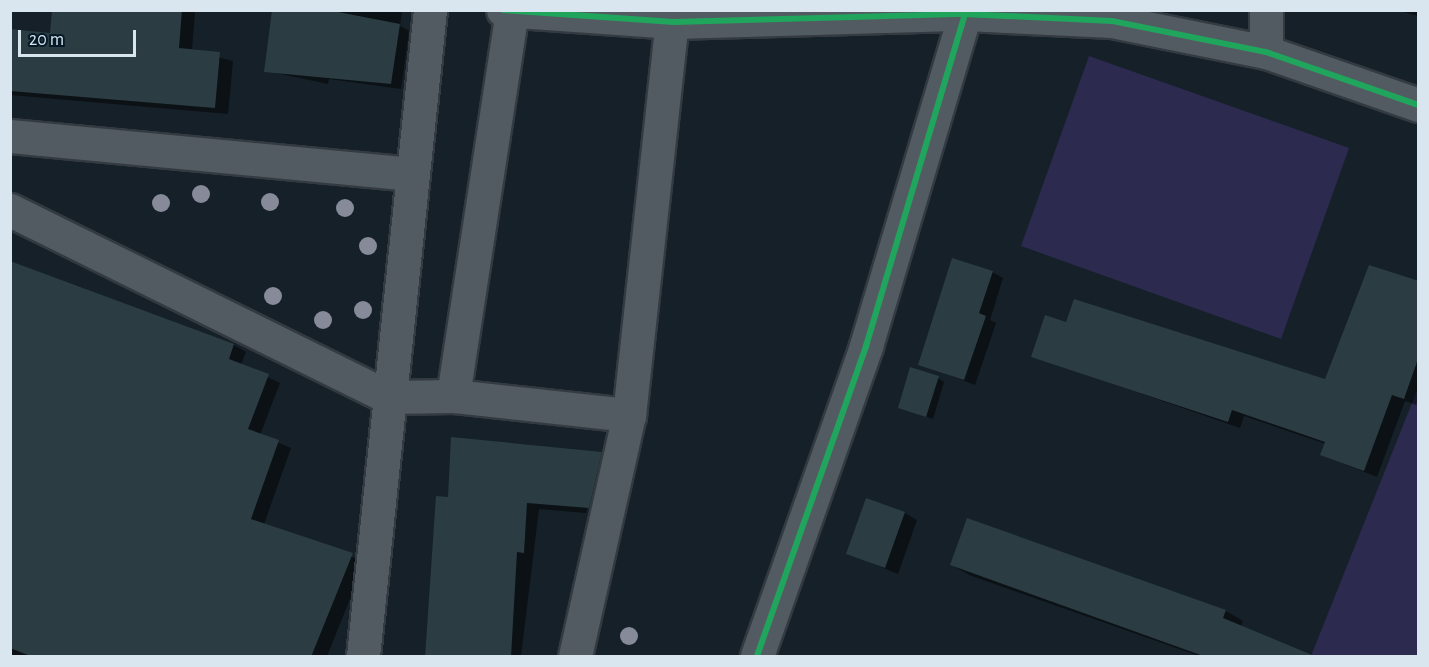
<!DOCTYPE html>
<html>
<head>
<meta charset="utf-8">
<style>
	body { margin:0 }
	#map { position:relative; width:1429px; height:667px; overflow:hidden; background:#152028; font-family:"Alegreya Sans",sans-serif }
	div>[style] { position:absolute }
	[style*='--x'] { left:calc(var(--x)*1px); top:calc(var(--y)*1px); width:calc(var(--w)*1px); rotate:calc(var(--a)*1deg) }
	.green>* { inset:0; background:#2d2a4f }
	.shadow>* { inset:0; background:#0007 }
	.building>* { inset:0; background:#2b3c43 }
	.roads { filter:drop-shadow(2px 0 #333a41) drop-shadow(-2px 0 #333a41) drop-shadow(0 2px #333a41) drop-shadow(0 -2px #333a41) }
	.minor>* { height:33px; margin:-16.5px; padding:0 16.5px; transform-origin:16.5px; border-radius:16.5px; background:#525b61 }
	.cycleway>* { height:6px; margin:-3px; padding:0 3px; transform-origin:3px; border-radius:3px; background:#20a55d }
	.trees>* { width:18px; height:18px; margin:-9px; border-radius:50%; background:#868a99 }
	span { translate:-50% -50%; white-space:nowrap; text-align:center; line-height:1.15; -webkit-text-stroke:4.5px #041826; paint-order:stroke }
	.frame { position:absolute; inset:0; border:12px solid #d9e6f0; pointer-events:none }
	.scale { position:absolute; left:18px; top:30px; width:118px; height:27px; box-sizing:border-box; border:3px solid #d9e6f0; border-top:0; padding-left:8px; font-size:18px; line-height:21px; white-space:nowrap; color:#d9e6f0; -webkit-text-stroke:4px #041826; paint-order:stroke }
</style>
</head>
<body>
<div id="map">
	<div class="green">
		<div style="clip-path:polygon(1089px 56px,1349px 148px,1281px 339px,1021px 246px)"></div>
		<div style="clip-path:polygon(1418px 388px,1418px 656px,1311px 656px)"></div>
	</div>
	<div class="shadow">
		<div style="clip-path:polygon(146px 10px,195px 10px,192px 51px,233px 61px,228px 114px,10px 95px,10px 30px,142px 42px)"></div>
		<div style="clip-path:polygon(274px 10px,402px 10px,400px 26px,409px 31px,401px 89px,329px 79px,328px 84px,266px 71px)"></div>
		<div style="clip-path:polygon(1396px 10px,1418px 10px,1418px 16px)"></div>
		<div style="clip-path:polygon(10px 263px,234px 345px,246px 352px,241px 365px,280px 383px,260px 435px,291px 448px,264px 524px,365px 562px,327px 656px,10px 656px)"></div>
		<div style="clip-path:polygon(992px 272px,1003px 278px,990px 320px,996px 323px,975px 385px,920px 364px)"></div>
		<div style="clip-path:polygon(1418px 283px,1418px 399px,1416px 405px,1405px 401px,1377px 477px,1322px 455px,1326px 444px,1244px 416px,1240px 428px,1033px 356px,1067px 324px,1326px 381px)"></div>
		<div style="clip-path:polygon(938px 378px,944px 382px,933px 419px,899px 407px)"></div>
		<div style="clip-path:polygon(601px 453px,614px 461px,602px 515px,589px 513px,602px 457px,586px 513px,539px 509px,521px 656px,427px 656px,449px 498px)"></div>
		<div style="clip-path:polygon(905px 513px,917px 520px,898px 574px,847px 553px)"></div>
		<div style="clip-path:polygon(968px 520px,1226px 611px,1243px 621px,1241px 626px,1289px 647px,1286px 656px,1199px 656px,969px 575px,952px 565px)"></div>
	</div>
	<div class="building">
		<div style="clip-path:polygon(52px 10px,182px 10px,179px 48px,220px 52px,215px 108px,10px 91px,10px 29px,50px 33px)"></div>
		<div style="clip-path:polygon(272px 10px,328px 10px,400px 24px,391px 84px,264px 72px)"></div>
		<div style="clip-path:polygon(952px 258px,993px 271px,979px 313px,986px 316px,964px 380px,918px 365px)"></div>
		<div style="clip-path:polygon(10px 261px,234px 344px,229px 359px,269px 374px,248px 429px,279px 440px,251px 519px,353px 553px,311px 657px,33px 657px,10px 648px)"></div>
		<div style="clip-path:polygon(1369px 265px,1419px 281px,1419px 356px,1404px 399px,1392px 395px,1364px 471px,1320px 455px,1325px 442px,1232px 410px,1228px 422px,1031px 357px,1045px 315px,1066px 322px,1074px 299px,1325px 379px)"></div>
		<div style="clip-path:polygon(910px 367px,939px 376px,926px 417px,898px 408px)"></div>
		<div style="clip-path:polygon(451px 437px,602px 452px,589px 508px,527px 503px,524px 553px,517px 552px,511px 657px,425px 657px,436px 496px,448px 497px)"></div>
		<div style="clip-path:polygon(866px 498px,905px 512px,885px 568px,846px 554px)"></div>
		<div style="clip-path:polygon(967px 518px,1226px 610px,1223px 618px,1317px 657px,1206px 657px,950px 565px)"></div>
	</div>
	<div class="roads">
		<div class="minor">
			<div style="--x:503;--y:10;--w:171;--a:4"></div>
			<div style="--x:674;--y:22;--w:291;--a:-1.6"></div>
			<div style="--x:965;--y:14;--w:147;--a:2.7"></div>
			<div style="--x:1112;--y:21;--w:157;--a:11.4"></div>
			<div style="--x:1266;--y:52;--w:161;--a:19.2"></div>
			<div style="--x:1266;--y:52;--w:42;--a:-90"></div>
			<div style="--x:10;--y:136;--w:404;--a:5.4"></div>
			<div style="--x:10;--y:210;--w:423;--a:26.3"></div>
			<div style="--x:389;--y:397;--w:64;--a:-0.9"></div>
			<div style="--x:453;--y:396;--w:177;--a:6.2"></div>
			<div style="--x:453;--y:396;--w:389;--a:-81.3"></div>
			<div style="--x:363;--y:656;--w:649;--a:-84.08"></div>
			<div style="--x:575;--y:656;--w:247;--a:-77.4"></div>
			<div style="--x:629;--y:415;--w:407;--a:-83.8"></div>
			<div style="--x:757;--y:656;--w:329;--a:-70.6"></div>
			<div style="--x:866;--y:346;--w:346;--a:-73.4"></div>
		</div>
	</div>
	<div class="cycleway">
		<div style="--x:503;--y:10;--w:171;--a:4"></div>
		<div style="--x:674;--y:22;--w:291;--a:-1.6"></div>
		<div style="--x:965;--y:14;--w:147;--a:2.7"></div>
		<div style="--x:1112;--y:21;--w:157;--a:11.4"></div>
		<div style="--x:1266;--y:52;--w:161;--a:19.2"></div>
		<div style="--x:757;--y:656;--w:329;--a:-70.6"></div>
		<div style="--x:866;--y:346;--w:346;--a:-73.4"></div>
	</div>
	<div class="trees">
		<div style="left:201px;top:194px"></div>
		<div style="left:270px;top:202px"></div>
		<div style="left:161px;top:203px"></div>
		<div style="left:345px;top:208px"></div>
		<div style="left:368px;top:246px"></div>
		<div style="left:273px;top:296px"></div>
		<div style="left:363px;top:310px"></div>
		<div style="left:323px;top:320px"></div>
		<div style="left:629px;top:636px"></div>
	</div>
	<div class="frame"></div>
	<div class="scale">20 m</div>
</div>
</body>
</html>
